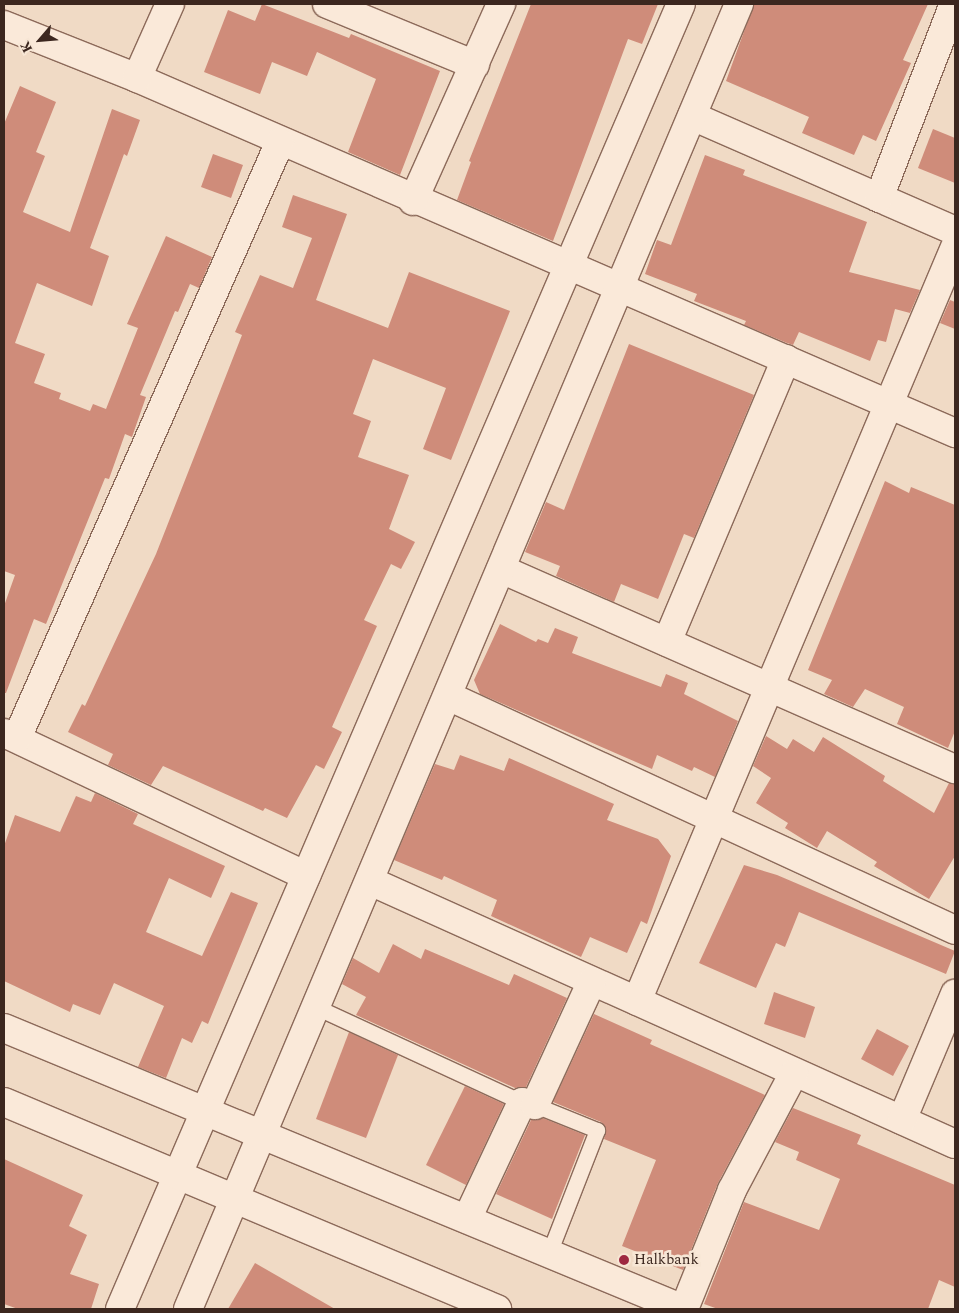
<!DOCTYPE html>
<html>
<head>
<meta charset="utf-8">
<style>
	body { margin:0 }
	#map { position:relative; width:959px; height:1313px; overflow:hidden; background:#f0dac5; font-family:Spectral,serif }
	div>[style] { position:absolute }
	[style*='--x'] { left:calc(var(--x)*1px); top:calc(var(--y)*1px); width:calc(var(--w)*1px); rotate:calc(var(--a)*1deg) }
	.building>* { inset:0; background:#cf8c7a }
	.roads { filter:drop-shadow(1px 0 #8c6a5a) drop-shadow(-1px 0 #8c6a5a) drop-shadow(0 1px #8c6a5a) drop-shadow(0 -1px #8c6a5a) }
	.service>* { height:15px; margin:-7.5px; padding:0 7.5px; transform-origin:7.5px; border-radius:7.5px; background:#fae9d9 }
	.minor>* { height:28px; margin:-14px; padding:0 14px; transform-origin:14px; border-radius:14px; background:#fae9d9 }
	.tertiary>* { height:28px; margin:-14px; padding:0 14px; transform-origin:14px; border-radius:14px; background:#fae9d9 }
	.secondary>* { height:28px; margin:-14px; padding:0 14px; transform-origin:14px; border-radius:14px; background:#fae9d9 }
	.dots>* { width:14px; height:14px; translate:-50% -50%; box-sizing:border-box; border:2px solid #f7e6d5; border-radius:50% }
	span { translate:-50% -50%; white-space:nowrap; text-align:center; line-height:1.15; -webkit-text-stroke:5px #f7e6d5; paint-order:stroke }
	.poi-label { font-size:15px; color:#3c271f }
	.left { translate:0 -50%; text-align:left }
	.frame { position:absolute; inset:0; border:5px solid #3c271f; pointer-events:none }
	.north { position:absolute; left:15px; top:15px; width:50px; height:50px; -webkit-text-stroke:4px #f7e6d5; paint-order:stroke; rotate:243deg; font-size:14px; font-weight:700; line-height:20px; text-align:center; color:#3c271f }
	.north::after { content:''; display:block; margin:auto; width:18px; height:22px; background:#3c271f; clip-path:polygon(50% 0,100% 100%,50% 72%,0 100%) }
</style>
</head>
<body>
<div id="map">
	<div class="building">
		<div style="clip-path:polygon(262px 4px,349px 38px,351px 34px,440px 71px,400px 175px,348px 152px,376px 79px,317px 52px,307px 76px,272px 62px,260px 94px,204px 72px,228px 10px,255px 21px)"></div>
		<div style="clip-path:polygon(531px 4px,658px 4px,642px 44px,628px 39px,553px 241px,457px 200px,471px 162px,469px 161px)"></div>
		<div style="clip-path:polygon(754px 4px,928px 4px,903px 60px,911px 63px,876px 141px,863px 135px,854px 155px,802px 133px,809px 117px,726px 81px)"></div>
		<div style="clip-path:polygon(20px 86px,56px 102px,36px 152px,45px 156px,23px 212px,70px 232px,112px 109px,140px 120px,127px 156px,124px 154px,90px 248px,109px 256px,92px 306px,37px 283px,15px 343px,45px 354px,34px 383px,61px 393px,59px 399px,90px 411px,93px 404px,106px 409px,138px 328px,127px 324px,166px 236px,212px 257px,199px 288px,190px 284px,178px 312px,175px 311px,140px 395px,146px 397px,132px 437px,125px 434px,109px 479px,105px 478px,46px 624px,34px 619px,6px 693px,4px 693px,4px 606px,15px 575px,4px 571px,4px 124px)"></div>
		<div style="clip-path:polygon(933px 129px,955px 138px,955px 183px,918px 168px)"></div>
		<div style="clip-path:polygon(213px 154px,243px 165px,231px 198px,201px 187px)"></div>
		<div style="clip-path:polygon(705px 155px,745px 170px,743px 175px,867px 222px,849px 272px,920px 290px,910px 313px,895px 309px,886px 342px,878px 340px,870px 361px,799px 332px,793px 345px,787px 343px,744px 325px,746px 321px,694px 301px,697px 294px,645px 274px,657px 240px,671px 245px)"></div>
		<div style="clip-path:polygon(293px 195px,347px 214px,316px 300px,388px 328px,409px 272px,510px 311px,451px 460px,423px 449px,446px 388px,373px 359px,353px 414px,371px 421px,358px 457px,409px 475px,389px 529px,415px 542px,401px 569px,391px 564px,364px 620px,377px 626px,332px 727px,342px 732px,324px 769px,316px 765px,287px 818px,265px 808px,263px 811px,163px 766px,151px 785px,108px 765px,113px 754px,68px 732px,82px 704px,85px 706px,156px 554px,242px 335px,235px 332px,260px 275px,293px 288px,312px 238px,282px 227px)"></div>
		<div style="clip-path:polygon(950px 300px,955px 302px,955px 329px,940px 323px)"></div>
		<div style="clip-path:polygon(629px 344px,754px 395px,694px 538px,684px 534px,658px 599px,621px 584px,614px 602px,556px 576px,560px 566px,525px 552px,546px 502px,564px 510px)"></div>
		<div style="clip-path:polygon(885px 481px,909px 493px,911px 487px,955px 505px,955px 731px,948px 748px,897px 724px,904px 707px,865px 689px,853px 707px,824px 694px,832px 680px,808px 670px)"></div>
		<div style="clip-path:polygon(500px 624px,536px 642px,538px 639px,548px 643px,555px 628px,578px 637px,572px 653px,661px 687px,666px 674px,688px 683px,684px 694px,738px 721px,715px 777px,694px 767px,692px 771px,657px 755px,652px 769px,480px 694px,474px 680px)"></div>
		<div style="clip-path:polygon(766px 736px,787px 749px,793px 739px,814px 752px,823px 737px,885px 776px,883px 781px,934px 813px,949px 783px,955px 784px,955px 856px,929px 899px,874px 866px,877px 862px,827px 831px,817px 848px,785px 828px,788px 823px,756px 803px,771px 778px,753px 766px)"></div>
		<div style="clip-path:polygon(460px 755px,504px 771px,509px 758px,614px 804px,607px 820px,658px 839px,671px 856px,647px 924px,641px 921px,627px 953px,590px 937px,581px 957px,491px 916px,497px 900px,444px 876px,442px 880px,394px 860px,435px 764px,454px 770px)"></div>
		<div style="clip-path:polygon(95px 793px,138px 814px,133px 824px,225px 866px,211px 898px,169px 878px,146px 932px,202px 956px,231px 892px,258px 903px,208px 1024px,202px 1021px,192px 1043px,182px 1038px,166px 1078px,138px 1067px,164px 1006px,114px 983px,100px 1015px,73px 1004px,70px 1012px,4px 981px,4px 846px,15px 815px,60px 832px,76px 796px,91px 802px)"></div>
		<div style="clip-path:polygon(744px 865px,777px 875px,955px 951px,946px 974px,799px 912px,785px 947px,776px 943px,756px 988px,699px 963px)"></div>
		<div style="clip-path:polygon(393px 944px,421px 959px,425px 949px,509px 985px,514px 974px,567px 998px,526px 1087px,515px 1088px,356px 1015px,366px 997px,342px 984px,353px 958px,379px 973px)"></div>
		<div style="clip-path:polygon(774px 992px,815px 1007px,805px 1038px,764px 1024px)"></div>
		<div style="clip-path:polygon(594px 1014px,652px 1040px,650px 1044px,765px 1095px,718px 1183px,683px 1270px,622px 1246px,656px 1160px,604px 1139px,606px 1128px,601px 1122px,553px 1102px)"></div>
		<div style="clip-path:polygon(877px 1029px,909px 1046px,893px 1076px,861px 1059px)"></div>
		<div style="clip-path:polygon(349px 1032px,398px 1055px,366px 1138px,316px 1119px)"></div>
		<div style="clip-path:polygon(465px 1086px,504px 1104px,466px 1185px,426px 1165px)"></div>
		<div style="clip-path:polygon(793px 1108px,861px 1135px,857px 1144px,955px 1185px,955px 1287px,939px 1280px,928px 1309px,718px 1309px,704px 1304px,744px 1202px,819px 1230px,840px 1179px,796px 1160px,799px 1152px,775px 1142px)"></div>
		<div style="clip-path:polygon(543px 1118px,585px 1135px,552px 1219px,496px 1194px,531px 1120px)"></div>
		<div style="clip-path:polygon(4px 1159px,83px 1195px,69px 1226px,87px 1235px,70px 1274px,99px 1284px,91px 1309px,18px 1309px,4px 1304px)"></div>
		<div style="clip-path:polygon(255px 1263px,335px 1309px,228px 1309px)"></div>
	</div>
	<div class="roads">
		<div class="service">
			<div style="--x:316;--y:1007;--w:227;--a:24.8"></div>
			<div style="--x:535;--y:1105;--w:67;--a:22"></div>
			<div style="--x:597;--y:1130;--w:132;--a:111.3"></div>
		</div>
		<div class="minor">
			<div style="--x:327;--y:4;--w:160;--a:22.4"></div>
			<div style="--x:4;--y:25;--w:143;--a:21.7"></div>
			<div style="--x:137;--y:78;--w:892;--a:23.46"></div>
			<div style="--x:137;--y:78;--w:81;--a:-66"></div>
			<div style="--x:692;--y:116;--w:287;--a:23.6"></div>
			<div style="--x:879;--y:198;--w:208;--a:-68.9"></div>
			<div style="--x:413;--y:201;--w:216;--a:-65.9"></div>
			<div style="--x:501;--y:569;--w:496;--a:23.8"></div>
			<div style="--x:667;--y:642;--w:307;--a:-67.2"></div>
			<div style="--x:448;--y:696;--w:558;--a:24.78"></div>
			<div style="--x:4;--y:733;--w:334;--a:25.3"></div>
			<div style="--x:17;--y:738;--w:651;--a:-66.19"></div>
			<div style="--x:370;--y:881;--w:641;--a:24.21"></div>
			<div style="--x:637;--y:1001;--w:818;--a:-67.13"></div>
			<div style="--x:902;--y:1120;--w:137;--a:-67.2"></div>
			<div style="--x:467;--y:1219;--w:129;--a:-64.8"></div>
			<div style="--x:522;--y:1102;--w:13;--a:13"></div>
			<div style="--x:535;--y:1105;--w:136;--a:-65.3"></div>
			<div style="--x:684;--y:1309;--w:128;--a:-68"></div>
			<div style="--x:732;--y:1190;--w:132;--a:-62.1"></div>
		</div>
		<div class="tertiary">
			<div style="--x:120;--y:1309;--w:1420;--a:-66.74"></div>
			<div style="--x:188;--y:1309;--w:1417;--a:-67.11"></div>
		</div>
		<div class="secondary">
			<div style="--x:4;--y:1028;--w:735;--a:22.48"></div>
			<div style="--x:4;--y:1102;--w:535;--a:22.78"></div>
		</div>
	</div>
	<div class="dots">
		<div style="left:624px;top:1260px;background:#9e2841"></div>
	</div>
	<div class="poi-label">
		<span class="left" style="left:634px;top:1260px">Halkbank</span>
	</div>
	<div class="frame"></div>
	<div class="north">K</div>
</div>
</body>
</html>
